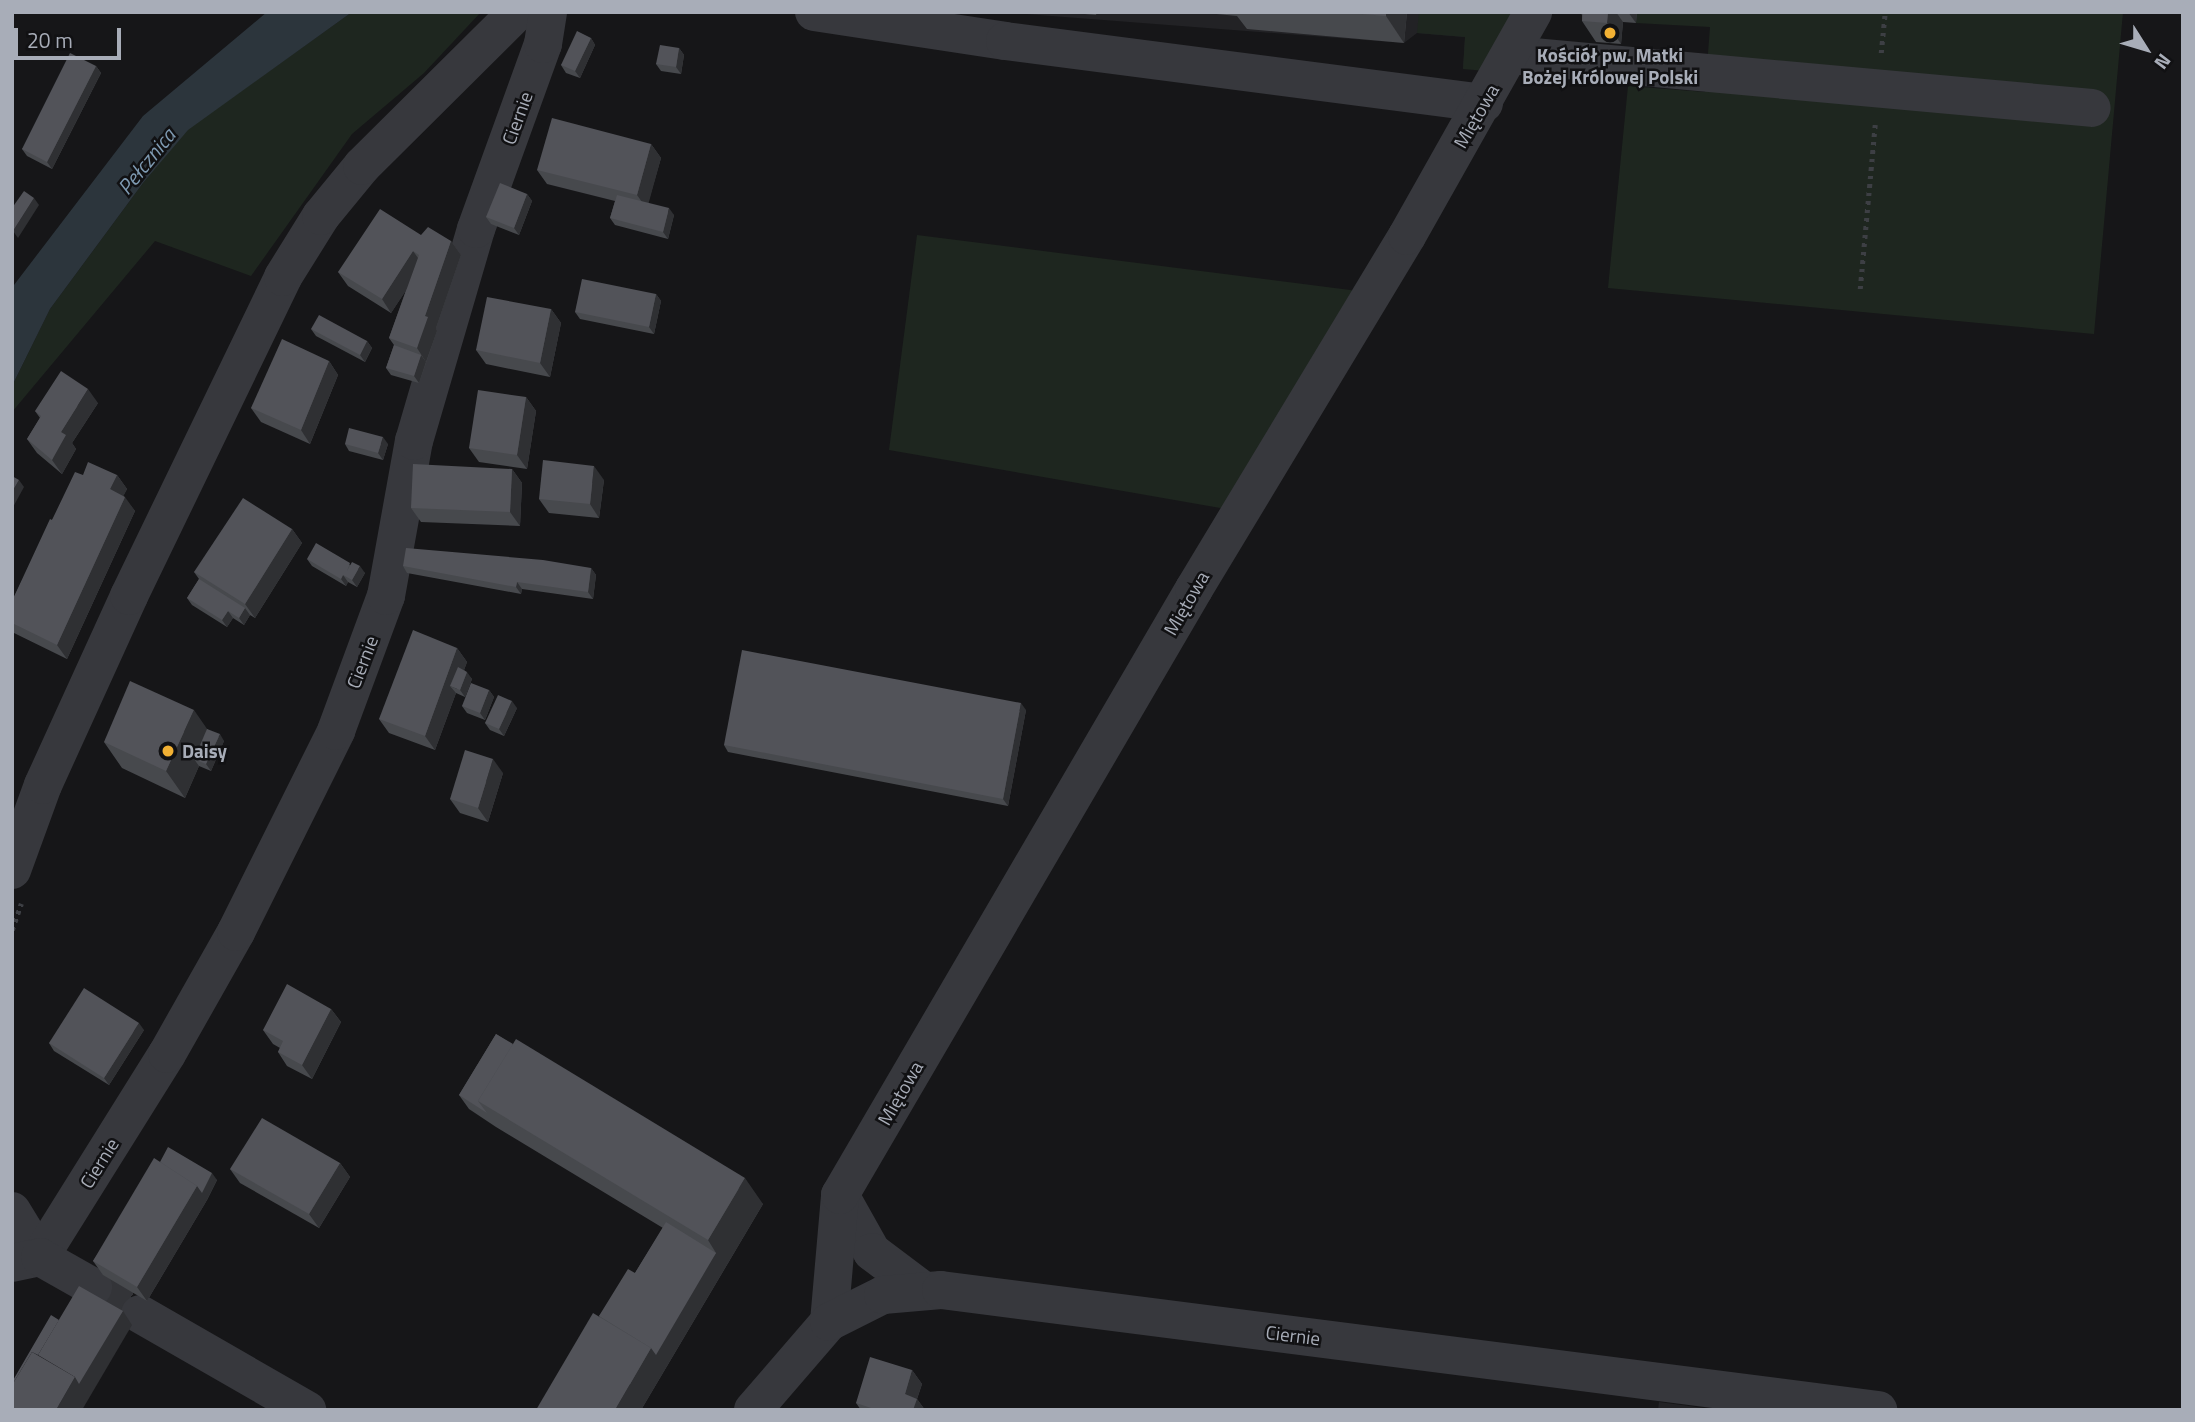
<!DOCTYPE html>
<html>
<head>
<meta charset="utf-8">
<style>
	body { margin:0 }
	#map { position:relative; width:2195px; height:1422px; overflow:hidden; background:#161618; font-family:"Titillium Web",sans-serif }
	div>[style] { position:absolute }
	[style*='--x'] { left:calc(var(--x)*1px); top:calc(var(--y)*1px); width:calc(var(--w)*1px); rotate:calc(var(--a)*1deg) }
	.built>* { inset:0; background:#222225 }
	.green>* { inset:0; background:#1e261f }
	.water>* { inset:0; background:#2c353c }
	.minor-tunnel>* { height:38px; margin-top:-19px; transform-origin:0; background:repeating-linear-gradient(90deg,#333438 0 38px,transparent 0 57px) }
	.path>* { height:4.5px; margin-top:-2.25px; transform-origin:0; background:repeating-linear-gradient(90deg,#3d3f44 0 3.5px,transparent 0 8.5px) }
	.minor>* { height:38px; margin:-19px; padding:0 19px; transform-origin:19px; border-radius:19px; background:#37383d }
	.wall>* { inset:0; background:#47494d }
	.shaded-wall>* { inset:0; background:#2f3033 }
	.building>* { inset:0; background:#525359 }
	.dots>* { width:19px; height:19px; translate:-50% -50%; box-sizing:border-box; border:4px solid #111113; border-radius:50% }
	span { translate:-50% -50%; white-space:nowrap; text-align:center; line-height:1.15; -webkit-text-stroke:5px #111113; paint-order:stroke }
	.poi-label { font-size:19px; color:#a8adb8; font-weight:700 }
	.left { translate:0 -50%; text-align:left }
	.street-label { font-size:19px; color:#a8adb8 }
	.water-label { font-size:21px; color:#7f9bb3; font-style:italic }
	.frame { position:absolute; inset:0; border:14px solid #a8adb8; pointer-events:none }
	.north { position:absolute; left:2111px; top:14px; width:70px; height:70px; -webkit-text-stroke:5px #111113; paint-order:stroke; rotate:127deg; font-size:19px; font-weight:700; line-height:28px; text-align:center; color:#a8adb8 }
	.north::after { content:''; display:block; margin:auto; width:24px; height:32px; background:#a8adb8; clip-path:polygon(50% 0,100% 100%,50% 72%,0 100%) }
	.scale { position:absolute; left:14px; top:28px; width:107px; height:32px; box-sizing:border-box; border:4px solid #a8adb8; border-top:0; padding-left:9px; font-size:21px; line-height:24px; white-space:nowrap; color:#a8adb8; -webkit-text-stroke:5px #111113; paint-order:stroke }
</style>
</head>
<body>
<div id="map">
	<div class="built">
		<div style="clip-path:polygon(998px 12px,1516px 12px,1463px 69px,1465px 37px,1417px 33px,1404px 43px)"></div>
		<div style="clip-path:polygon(1659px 1402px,1718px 1410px,1658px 1410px)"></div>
	</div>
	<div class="green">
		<div style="clip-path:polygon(352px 12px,481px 12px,424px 73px,352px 134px,251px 276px,155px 241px,12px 412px,12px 386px,50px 309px,143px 183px,188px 129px)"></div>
		<div style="clip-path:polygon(1419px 12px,1516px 12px,1486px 71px,1463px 69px,1465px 37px,1417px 33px)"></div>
		<div style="clip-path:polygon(1637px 12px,2123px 12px,2094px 334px,1608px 288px,1628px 86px,1705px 92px,1710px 27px,1636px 23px)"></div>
		<div style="clip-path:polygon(917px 235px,1358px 291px,1226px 509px,889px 450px)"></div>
	</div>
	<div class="water">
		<div style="clip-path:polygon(267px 12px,352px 12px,188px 130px,143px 183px,50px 309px,12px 386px,14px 285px,143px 116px)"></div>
	</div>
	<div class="minor-tunnel">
		<div style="--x:93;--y:1287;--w:54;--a:29.9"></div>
	</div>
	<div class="path">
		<div style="--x:1881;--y:53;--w:41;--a:-84.4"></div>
		<div style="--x:1860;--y:289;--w:165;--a:-84.8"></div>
		<div style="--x:12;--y:930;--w:28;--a:-71"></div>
	</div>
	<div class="minor">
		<div style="--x:814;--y:12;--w:193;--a:8.6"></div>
		<div style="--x:1005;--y:41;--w:483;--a:7.4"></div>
		<div style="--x:1511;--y:55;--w:583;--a:5.21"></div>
		<div style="--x:12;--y:870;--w:90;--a:-70"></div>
		<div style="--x:43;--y:785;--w:208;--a:-65.5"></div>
		<div style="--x:129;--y:596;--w:354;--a:-64.2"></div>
		<div style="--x:283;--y:277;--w:72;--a:-58.1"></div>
		<div style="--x:321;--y:216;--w:65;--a:-50.6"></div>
		<div style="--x:362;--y:166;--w:218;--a:-44.8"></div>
		<div style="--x:840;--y:1195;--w:65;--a:60.7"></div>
		<div style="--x:872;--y:1252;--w:65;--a:36.9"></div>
		<div style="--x:12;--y:1211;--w:54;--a:58.7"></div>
		<div style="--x:40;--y:1257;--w:239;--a:-58"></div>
		<div style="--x:167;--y:1054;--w:140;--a:-60.5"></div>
		<div style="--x:236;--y:932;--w:225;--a:-63.5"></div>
		<div style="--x:336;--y:731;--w:144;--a:-69.7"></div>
		<div style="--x:386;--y:596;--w:158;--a:-79.8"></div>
		<div style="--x:414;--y:441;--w:221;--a:-73.7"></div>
		<div style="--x:476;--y:229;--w:197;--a:-70.1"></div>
		<div style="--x:543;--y:44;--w:32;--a:-81"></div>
		<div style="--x:12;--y:1263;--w:29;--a:-12"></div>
		<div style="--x:40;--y:1257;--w:61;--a:29.5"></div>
		<div style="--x:140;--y:1314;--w:193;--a:29.9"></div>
		<div style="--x:829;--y:1322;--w:127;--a:-85"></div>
		<div style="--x:840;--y:1195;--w:702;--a:-59.71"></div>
		<div style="--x:1194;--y:589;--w:412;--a:-58.9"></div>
		<div style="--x:1407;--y:236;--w:257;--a:-60.6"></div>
		<div style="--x:753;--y:1410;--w:116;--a:-49.2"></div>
		<div style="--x:829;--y:1322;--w:60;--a:-26.6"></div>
		<div style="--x:883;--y:1295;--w:58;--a:-4.9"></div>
		<div style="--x:941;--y:1290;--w:945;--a:7.3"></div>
	</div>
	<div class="wall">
		<div style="clip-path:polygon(1062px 12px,1097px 12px,1096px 15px)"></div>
		<div style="clip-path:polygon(1196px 12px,1407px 12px,1404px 43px,1247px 29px,1237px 16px)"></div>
		<div style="clip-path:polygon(1580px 12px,1637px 12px,1636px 23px,1623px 22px,1621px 44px,1596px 42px,1582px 21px,1582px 15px)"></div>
		<div style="clip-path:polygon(591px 38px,595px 45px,580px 78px,566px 73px,561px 65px)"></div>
		<div style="clip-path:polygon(679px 48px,684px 55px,681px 74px,661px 71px,656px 64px)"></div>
		<div style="clip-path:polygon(96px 66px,101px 73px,52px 169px,27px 156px,22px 149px)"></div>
		<div style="clip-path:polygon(651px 144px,661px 158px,648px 203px,674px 215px,668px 239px,615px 225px,610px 218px,615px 201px,547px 184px,537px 170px)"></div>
		<div style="clip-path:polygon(527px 194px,532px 201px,519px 235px,491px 224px,486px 217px)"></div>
		<div style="clip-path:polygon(421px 235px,451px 241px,461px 255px,436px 328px,437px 331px,419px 383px,391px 375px,386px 368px,394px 345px,389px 338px,406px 290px,391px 313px,348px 286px,338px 272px)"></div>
		<div style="clip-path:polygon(656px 294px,661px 301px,654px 334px,580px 319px,575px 312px)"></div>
		<div style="clip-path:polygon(551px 309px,561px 323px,550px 377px,486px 364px,476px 350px)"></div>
		<div style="clip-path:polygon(311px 329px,367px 341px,372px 348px,365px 362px,316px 336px)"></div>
		<div style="clip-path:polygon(329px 361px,338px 375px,310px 444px,261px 422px,251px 408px)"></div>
		<div style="clip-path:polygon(526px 397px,536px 411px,527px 469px,479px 462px,469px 448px)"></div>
		<div style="clip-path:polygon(98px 403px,72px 443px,76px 449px,62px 474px,37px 453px,27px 439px,40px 418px,35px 411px)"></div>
		<div style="clip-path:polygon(345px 444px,388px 444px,383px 460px,349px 451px)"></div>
		<div style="clip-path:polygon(512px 469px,522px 483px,520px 526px,421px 522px,411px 508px)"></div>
		<div style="clip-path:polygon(83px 475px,117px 475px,127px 489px,123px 496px,135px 511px,67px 659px,14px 633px,12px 631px,12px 601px,52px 520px)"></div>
		<div style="clip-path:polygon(604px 480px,599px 518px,549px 513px,539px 499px)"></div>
		<div style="clip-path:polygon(292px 529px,302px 543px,255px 618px,250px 615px,244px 625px,233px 618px,227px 627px,192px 605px,187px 598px,199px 579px,194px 572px)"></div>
		<div style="clip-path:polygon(307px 559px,351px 565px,365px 573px,357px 587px,348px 582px,346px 586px,312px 566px)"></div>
		<div style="clip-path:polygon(403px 566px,591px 568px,596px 575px,593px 599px,522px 589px,521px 594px,407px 573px)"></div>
		<div style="clip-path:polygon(457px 648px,467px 662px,464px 670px,472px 679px,465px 697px,456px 693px,435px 750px,389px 733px,379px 719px)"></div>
		<div style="clip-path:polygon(489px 690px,494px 697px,485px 720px,467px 713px,462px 706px)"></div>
		<div style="clip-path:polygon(517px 708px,504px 736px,490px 730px,485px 723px)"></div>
		<div style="clip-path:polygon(1026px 710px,1008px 806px,728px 752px,724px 745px)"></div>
		<div style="clip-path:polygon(207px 729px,224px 741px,211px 771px,199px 766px,185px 798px,122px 768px,104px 742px)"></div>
		<div style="clip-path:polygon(503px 773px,488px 822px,460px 813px,450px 799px)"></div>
		<div style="clip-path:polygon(331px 1009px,341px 1022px,312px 1079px,287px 1066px,278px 1052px,280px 1048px,273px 1044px,263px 1030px)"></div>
		<div style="clip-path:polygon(144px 1030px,109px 1085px,54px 1051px,49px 1043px)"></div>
		<div style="clip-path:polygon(496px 1034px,763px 1204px,641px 1410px,599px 1316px,635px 1273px,663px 1228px,496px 1127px,469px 1109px,459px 1095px)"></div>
		<div style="clip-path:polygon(160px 1162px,217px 1180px,207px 1200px,147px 1301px,103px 1275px,93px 1261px)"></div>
		<div style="clip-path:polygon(340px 1163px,350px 1177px,319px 1228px,240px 1183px,230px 1169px)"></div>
		<div style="clip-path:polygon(912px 1370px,922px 1384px,917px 1399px,925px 1410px,861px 1410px,856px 1403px)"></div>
	</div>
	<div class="shaded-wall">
		<div style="clip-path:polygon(1386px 12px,1407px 12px,1404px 43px,1386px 16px)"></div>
		<div style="clip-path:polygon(1608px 12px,1616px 12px,1623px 22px,1621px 44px,1607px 23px)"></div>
		<div style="clip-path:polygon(1628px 12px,1637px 12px,1636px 23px)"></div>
		<div style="clip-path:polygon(591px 38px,595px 45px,580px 78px,575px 71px)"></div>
		<div style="clip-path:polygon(679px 48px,684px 55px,681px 74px,676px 67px)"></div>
		<div style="clip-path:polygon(96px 66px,101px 73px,52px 169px,47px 162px)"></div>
		<div style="clip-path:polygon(651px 144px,661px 158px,647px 209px,637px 195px)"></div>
		<div style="clip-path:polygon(527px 194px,532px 201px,519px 235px,514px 228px)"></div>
		<div style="clip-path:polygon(34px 198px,39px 205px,18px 238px,13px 231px)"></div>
		<div style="clip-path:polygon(669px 208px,674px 215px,668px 239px,663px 232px)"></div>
		<div style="clip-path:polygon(451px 241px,461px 255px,436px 328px,437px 331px,426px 362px,417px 348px,425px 316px)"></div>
		<div style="clip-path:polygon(413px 251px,423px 265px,391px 313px,382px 299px)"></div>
		<div style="clip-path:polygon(656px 294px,661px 301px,654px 334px,649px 327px)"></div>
		<div style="clip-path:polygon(551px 309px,561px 323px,550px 377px,540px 363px)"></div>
		<div style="clip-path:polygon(367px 341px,372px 348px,365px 362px,360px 355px)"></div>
		<div style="clip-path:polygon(421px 355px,426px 362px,419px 383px,414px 376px)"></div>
		<div style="clip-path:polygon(329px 361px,338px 375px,310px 444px,301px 430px)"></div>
		<div style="clip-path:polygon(88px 389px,98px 403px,72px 443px,76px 449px,62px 474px,52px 460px,61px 432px)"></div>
		<div style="clip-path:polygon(526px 397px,536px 411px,527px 469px,517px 455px)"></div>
		<div style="clip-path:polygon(383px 437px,388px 444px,383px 460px,378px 453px)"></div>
		<div style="clip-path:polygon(594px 466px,604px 480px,599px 518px,590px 504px)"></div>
		<div style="clip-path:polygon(512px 469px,522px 483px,520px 526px,510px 512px)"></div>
		<div style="clip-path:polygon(117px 475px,127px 489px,120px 503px,110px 489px)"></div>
		<div style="clip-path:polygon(19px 480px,24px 487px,12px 509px,12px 492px)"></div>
		<div style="clip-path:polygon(125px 497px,135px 511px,67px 659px,57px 645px)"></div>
		<div style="clip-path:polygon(292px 529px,302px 543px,255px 618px,245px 604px)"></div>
		<div style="clip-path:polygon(360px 566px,365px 573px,357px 587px,352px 580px)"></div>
		<div style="clip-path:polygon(591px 568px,596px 575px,593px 599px,588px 592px)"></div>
		<div style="clip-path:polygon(343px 575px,348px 582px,346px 586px,341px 579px)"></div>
		<div style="clip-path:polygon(517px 582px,522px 589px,521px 594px,516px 587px)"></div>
		<div style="clip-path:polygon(245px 608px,250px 615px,244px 625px,239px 618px)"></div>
		<div style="clip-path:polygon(228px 611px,233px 618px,227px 627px,222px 620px)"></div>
		<div style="clip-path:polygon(457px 648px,467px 662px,457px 689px,450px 686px,456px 693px,435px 750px,425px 736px)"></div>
		<div style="clip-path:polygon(467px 672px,472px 679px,465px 697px,460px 690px)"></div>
		<div style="clip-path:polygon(489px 690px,494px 697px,485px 720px,480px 713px)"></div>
		<div style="clip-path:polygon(512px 701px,517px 708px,504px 736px,499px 729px)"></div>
		<div style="clip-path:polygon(1021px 703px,1026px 710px,1008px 806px,1003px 799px)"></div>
		<div style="clip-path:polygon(194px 710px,212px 736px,194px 759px,199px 766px,185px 798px,166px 771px)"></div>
		<div style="clip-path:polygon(220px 734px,224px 741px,211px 771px,206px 764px)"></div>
		<div style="clip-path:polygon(493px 759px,503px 773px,488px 822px,478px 808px)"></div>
		<div style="clip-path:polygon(331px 1009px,341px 1022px,312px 1079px,302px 1065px)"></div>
		<div style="clip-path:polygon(139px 1023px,144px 1030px,109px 1085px,104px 1078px)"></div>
		<div style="clip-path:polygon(340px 1163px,350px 1177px,319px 1228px,309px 1214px)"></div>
		<div style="clip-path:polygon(212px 1173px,217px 1180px,207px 1200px,147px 1301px,137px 1287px,197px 1186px)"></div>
		<div style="clip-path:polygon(745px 1178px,763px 1204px,641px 1410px,615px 1410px,651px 1348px,716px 1253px,708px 1240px)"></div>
		<div style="clip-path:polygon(123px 1311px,132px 1325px,82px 1410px,56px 1410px,75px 1377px)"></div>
		<div style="clip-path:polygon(912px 1370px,922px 1384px,917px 1399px,925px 1410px,913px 1410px,905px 1394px)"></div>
	</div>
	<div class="building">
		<div style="clip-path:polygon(1339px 12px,1386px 12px,1386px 16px)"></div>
		<div style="clip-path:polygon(1583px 12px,1608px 12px,1607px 23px,1582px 21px)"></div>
		<div style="clip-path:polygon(577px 31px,591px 38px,575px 71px,561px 65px)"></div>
		<div style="clip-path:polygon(660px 45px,679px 48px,676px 67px,656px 64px)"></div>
		<div style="clip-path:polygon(70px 53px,96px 66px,47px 162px,22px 149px)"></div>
		<div style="clip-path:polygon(552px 118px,651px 144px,637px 195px,537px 170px)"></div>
		<div style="clip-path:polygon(500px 183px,527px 194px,514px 228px,486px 217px)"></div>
		<div style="clip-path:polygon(24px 191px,34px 198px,13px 231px,12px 208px)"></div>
		<div style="clip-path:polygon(617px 195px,669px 208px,663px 232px,610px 218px)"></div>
		<div style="clip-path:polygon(380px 209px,421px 235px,428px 227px,451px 241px,425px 316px,428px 317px,417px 348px,389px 338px,419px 255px,413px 251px,382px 299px,338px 272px)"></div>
		<div style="clip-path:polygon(582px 279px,656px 294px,649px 327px,575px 312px)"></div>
		<div style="clip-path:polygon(487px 297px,551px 309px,540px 363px,476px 350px)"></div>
		<div style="clip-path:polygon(319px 315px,367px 341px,360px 355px,311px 329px)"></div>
		<div style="clip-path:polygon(282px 339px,329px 361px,301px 430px,251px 408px)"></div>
		<div style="clip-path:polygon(394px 345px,421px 355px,414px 376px,386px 368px)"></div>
		<div style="clip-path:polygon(61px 371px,88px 389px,61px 432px,66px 435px,52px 460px,27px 439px,41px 416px,35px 411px)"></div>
		<div style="clip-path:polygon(478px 390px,526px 397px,517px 455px,469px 448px)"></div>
		<div style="clip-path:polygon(349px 428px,383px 437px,378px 453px,345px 444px)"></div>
		<div style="clip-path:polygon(543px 460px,594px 466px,590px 504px,539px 499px)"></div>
		<div style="clip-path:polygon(88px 462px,117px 475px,110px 489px,125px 497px,57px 645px,12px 623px,12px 601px,50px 519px,52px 520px,75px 472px,83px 475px)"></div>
		<div style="clip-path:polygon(413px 464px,512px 469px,510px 512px,411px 508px)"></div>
		<div style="clip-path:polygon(12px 476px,19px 480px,12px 492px)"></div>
		<div style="clip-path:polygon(243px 498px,292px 529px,245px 604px,194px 572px)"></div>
		<div style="clip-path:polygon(316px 543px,350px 563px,347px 571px,352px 562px,360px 566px,352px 580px,343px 575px,341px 579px,307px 559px)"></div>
		<div style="clip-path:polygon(406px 548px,543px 560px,591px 568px,588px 592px,517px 582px,516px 587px,403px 566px)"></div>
		<div style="clip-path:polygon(199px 579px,245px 608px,239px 618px,228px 611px,222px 620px,187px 598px)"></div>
		<div style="clip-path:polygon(413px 630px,457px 648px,425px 736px,379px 719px)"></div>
		<div style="clip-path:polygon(742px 650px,1021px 703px,1003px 799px,724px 745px)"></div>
		<div style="clip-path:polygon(458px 667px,467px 672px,460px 690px,450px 686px)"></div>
		<div style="clip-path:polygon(130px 681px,194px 710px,166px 771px,104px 742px)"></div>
		<div style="clip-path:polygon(471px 683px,489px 690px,480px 713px,462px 706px)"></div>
		<div style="clip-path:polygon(498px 695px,512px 701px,499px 729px,485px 723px)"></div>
		<div style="clip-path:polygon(207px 729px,220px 734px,206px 764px,194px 759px)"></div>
		<div style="clip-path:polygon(465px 750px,493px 759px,478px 808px,450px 799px)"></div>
		<div style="clip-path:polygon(287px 984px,331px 1009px,302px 1065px,278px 1052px,283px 1041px,263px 1030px)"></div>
		<div style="clip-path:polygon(84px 988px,139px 1023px,104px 1078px,49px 1043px)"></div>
		<div style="clip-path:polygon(496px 1034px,513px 1044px,478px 1101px,487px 1113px,459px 1095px)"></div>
		<div style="clip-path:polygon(516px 1039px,745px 1178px,708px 1240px,478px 1101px)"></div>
		<div style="clip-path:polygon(262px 1118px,340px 1163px,309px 1214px,230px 1169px)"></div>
		<div style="clip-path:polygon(168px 1147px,212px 1173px,202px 1193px,197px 1186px,160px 1162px)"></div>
		<div style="clip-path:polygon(154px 1158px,197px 1186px,137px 1287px,93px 1261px)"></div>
		<div style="clip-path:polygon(666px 1222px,716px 1253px,656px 1355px,651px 1348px,599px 1316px,628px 1269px,635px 1273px)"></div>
		<div style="clip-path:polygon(79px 1286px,123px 1311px,79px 1384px,75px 1377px,38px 1355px)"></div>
		<div style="clip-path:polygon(593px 1313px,651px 1348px,615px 1410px,536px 1410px)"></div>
		<div style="clip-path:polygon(51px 1315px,59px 1320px,38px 1355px,32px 1352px,12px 1385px,12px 1382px)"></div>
		<div style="clip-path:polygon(32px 1352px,75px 1377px,56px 1410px,12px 1410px,12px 1385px)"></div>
		<div style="clip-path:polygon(870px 1357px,912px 1370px,905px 1394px,917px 1399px,913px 1410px,877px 1410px,856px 1403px)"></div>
	</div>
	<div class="dots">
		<div style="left:1610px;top:33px;background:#f2b134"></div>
		<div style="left:168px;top:751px;background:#f2b134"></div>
	</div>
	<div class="poi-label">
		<span style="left:1610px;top:66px">Kościół pw. Matki<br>Bożej Królowej Polski</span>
		<span class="left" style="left:182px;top:751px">Daisy</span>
	</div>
	<div class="street-label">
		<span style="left:1476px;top:116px;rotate:-60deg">Miętowa</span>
		<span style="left:517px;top:118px;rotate:-70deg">Ciernie</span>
		<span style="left:1186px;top:603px;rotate:-60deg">Miętowa</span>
		<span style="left:362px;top:662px;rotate:-69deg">Ciernie</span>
		<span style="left:900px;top:1093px;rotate:-60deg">Miętowa</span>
		<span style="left:99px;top:1163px;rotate:-58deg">Ciernie</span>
		<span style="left:1293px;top:1335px;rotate:7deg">Ciernie</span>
	</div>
	<div class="water-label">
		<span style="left:146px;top:161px;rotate:-51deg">Pełcznica</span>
	</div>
	<div class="frame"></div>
	<div class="north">N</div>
	<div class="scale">20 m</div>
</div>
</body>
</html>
